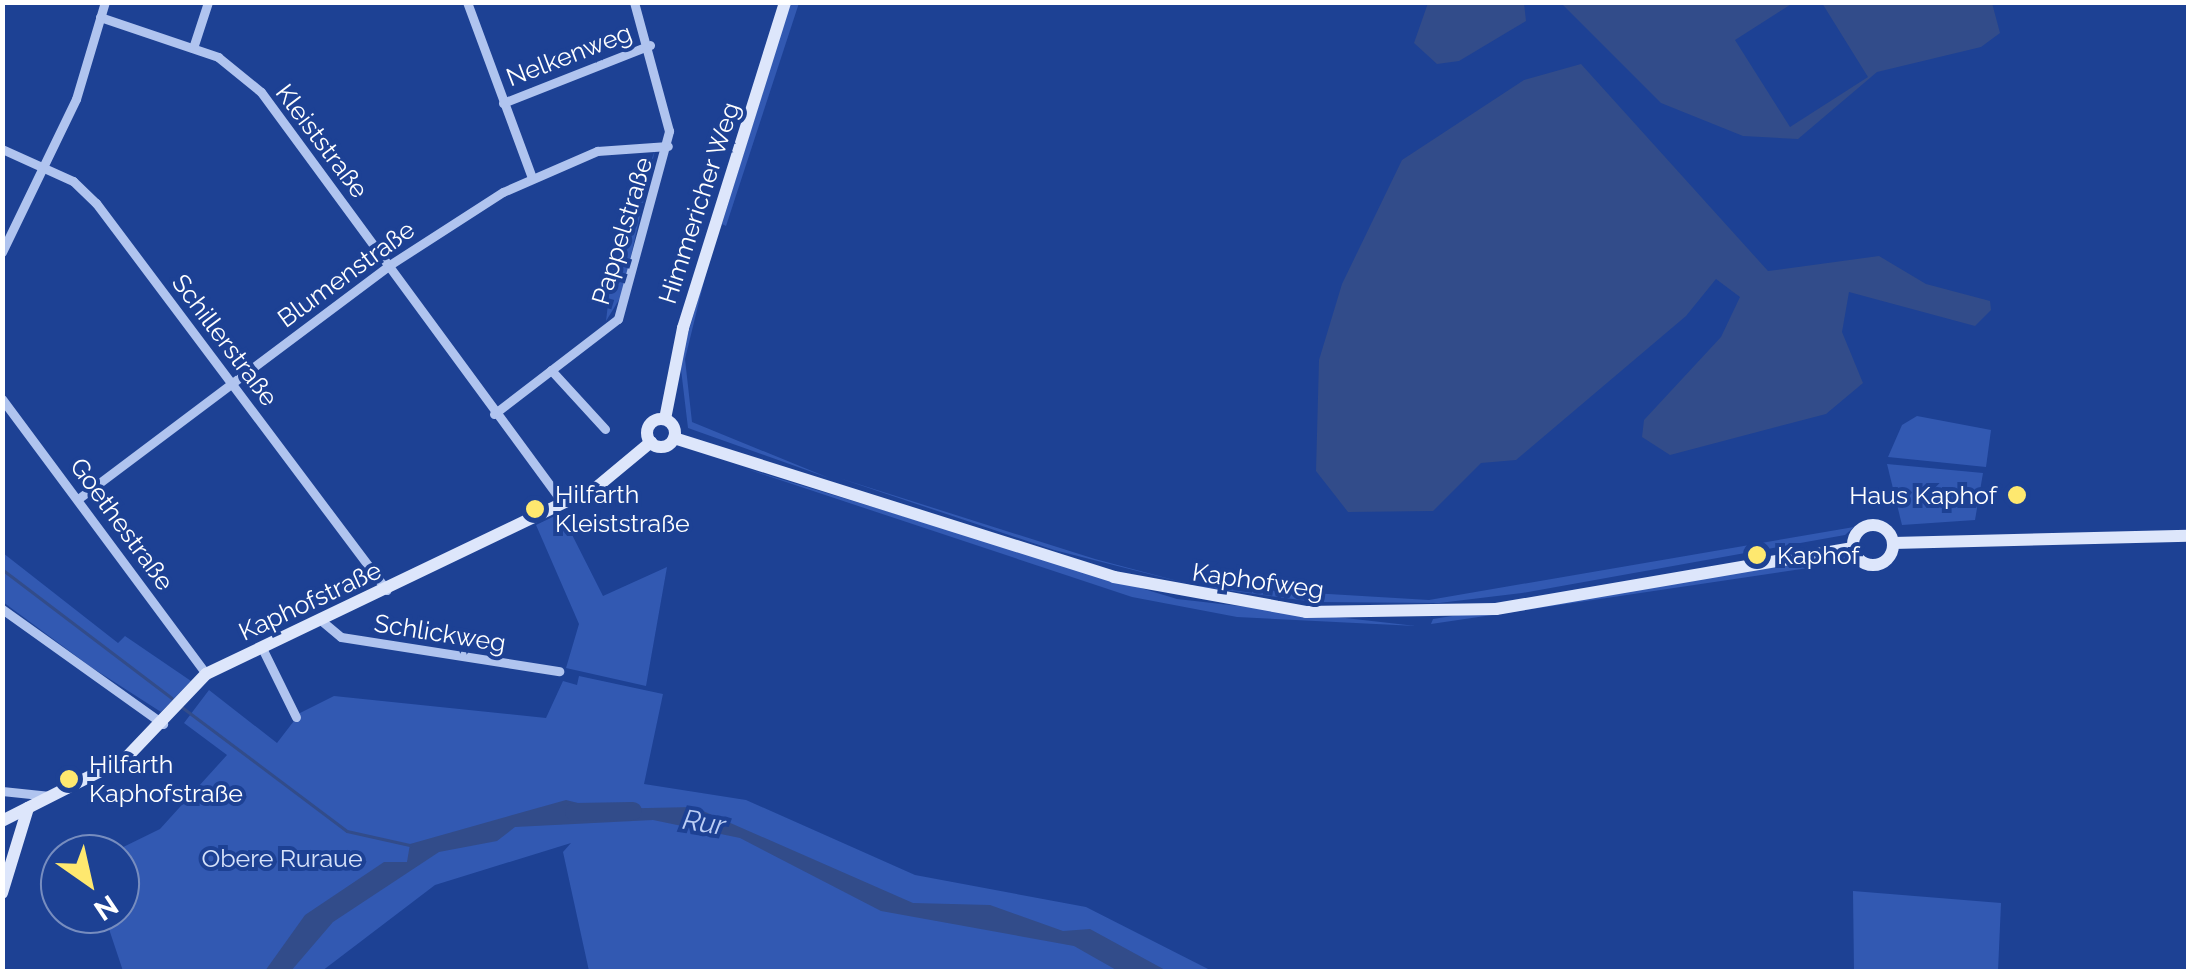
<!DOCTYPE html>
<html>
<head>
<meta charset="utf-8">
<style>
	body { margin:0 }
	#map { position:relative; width:2191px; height:974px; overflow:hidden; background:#1d4194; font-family:Raleway,sans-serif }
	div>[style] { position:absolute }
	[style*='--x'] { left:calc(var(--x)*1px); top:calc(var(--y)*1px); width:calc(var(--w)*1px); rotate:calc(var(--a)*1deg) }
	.green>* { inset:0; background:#3259b2 }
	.water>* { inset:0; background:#324c8a }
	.stream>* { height:2.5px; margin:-1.25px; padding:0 1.25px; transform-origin:1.25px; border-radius:1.25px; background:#324c8a }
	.river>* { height:18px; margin:-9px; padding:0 9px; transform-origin:9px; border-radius:9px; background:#324c8a }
	.street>* { height:9px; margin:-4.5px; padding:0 4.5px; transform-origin:4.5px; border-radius:4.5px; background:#b0c4ef }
	.secondary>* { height:12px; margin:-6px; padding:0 6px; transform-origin:6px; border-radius:6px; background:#dde6fb }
	.secondary>.ring { margin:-6px; padding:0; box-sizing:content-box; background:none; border:12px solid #dde6fb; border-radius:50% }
	.dots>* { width:28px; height:28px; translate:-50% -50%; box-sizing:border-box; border:5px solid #1d4194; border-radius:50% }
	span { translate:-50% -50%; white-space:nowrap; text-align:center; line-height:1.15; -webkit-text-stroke:8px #1d4194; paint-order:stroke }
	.street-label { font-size:25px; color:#fff }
	.poi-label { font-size:25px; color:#fff }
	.left { translate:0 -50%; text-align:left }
	.right { translate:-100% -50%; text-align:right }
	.park-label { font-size:25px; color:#d6e2fa }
	.water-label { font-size:28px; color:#bccef5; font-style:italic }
	.frame { position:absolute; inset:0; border:5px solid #fff; pointer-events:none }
	.north { position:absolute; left:40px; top:834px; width:100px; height:100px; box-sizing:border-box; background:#1d4194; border:2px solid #778dbf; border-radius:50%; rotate:146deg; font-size:28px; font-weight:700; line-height:40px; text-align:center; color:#fff }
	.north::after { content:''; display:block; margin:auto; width:35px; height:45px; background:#fee86f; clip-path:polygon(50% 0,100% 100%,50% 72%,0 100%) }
</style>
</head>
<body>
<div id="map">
	<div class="green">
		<div style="clip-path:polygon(790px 3px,799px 3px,726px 226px,722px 224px)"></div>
		<div style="clip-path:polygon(655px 150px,622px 295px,606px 321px,612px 271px)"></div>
		<div style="clip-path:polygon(707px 269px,685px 359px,692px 422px,829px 478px,688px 428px,680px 361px)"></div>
		<div style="clip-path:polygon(1917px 416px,1991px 430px,1986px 467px,1888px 457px,1902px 425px)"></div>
		<div style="clip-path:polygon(1887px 464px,1983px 473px,1975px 520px,1902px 525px)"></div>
		<div style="clip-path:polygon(744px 468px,1177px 599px,1416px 626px,1237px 617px,1132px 597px)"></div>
		<div style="clip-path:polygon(839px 478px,1095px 559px,1189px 584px,1054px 550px)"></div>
		<div style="clip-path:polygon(561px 513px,603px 596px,667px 567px,646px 686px,566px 668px,579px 624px,536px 525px)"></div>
		<div style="clip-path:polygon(1854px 527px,1845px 535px,1522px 593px,1439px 603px,1315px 602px,1196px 586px,1429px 600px)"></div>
		<div style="clip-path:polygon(3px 553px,118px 643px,125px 636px,191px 681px,161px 712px,91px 667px,3px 602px)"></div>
		<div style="clip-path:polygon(1855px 553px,1862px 560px,1431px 624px,1433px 619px)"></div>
		<div style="clip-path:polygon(579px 676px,663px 694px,644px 784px,746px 800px,915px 875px,1086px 907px,1212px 971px,589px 971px,563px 852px,571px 843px,435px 885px,322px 971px,123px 971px,104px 914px,120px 914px,120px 854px,109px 854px,160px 829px,227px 755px,184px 723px,209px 690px,277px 743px,300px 713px,334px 696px,546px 718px,563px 681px,577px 685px)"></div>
		<div style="clip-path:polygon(1853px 891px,2001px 903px,1998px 971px,1854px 971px)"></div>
	</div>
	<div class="water">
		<div style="clip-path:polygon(1428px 3px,1524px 3px,1526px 21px,1459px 61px,1437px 64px,1414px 43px)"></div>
		<div style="clip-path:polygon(1561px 3px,1793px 3px,1735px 40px,1790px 127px,1868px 77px,1822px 3px,1992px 3px,2000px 33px,1981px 47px,1877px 72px,1798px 139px,1743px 136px,1661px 103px)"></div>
		<div style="clip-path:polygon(1581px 64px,1768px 271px,1879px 256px,1926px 284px,1990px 301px,1991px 310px,1975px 326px,1849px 292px,1842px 332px,1863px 383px,1826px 414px,1670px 455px,1642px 437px,1644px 420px,1721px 337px,1740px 297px,1716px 279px,1686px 316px,1516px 460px,1481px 463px,1433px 511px,1348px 512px,1316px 471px,1319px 360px,1342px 284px,1402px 160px,1524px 80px)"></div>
		<div style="clip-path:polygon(566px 800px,602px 809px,694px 807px,913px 903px,990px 905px,1063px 931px,1090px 929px,1167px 971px,1118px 971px,1074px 946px,881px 911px,740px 838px,653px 820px,515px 827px,497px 841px,439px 852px,333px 922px,291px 971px,265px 971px,305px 915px,384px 862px,407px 862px,410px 844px)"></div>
	</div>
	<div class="stream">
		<div style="--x:2;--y:569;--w:213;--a:37.2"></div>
		<div style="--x:182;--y:707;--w:206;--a:36.9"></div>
		<div style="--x:347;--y:831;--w:65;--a:12.5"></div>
	</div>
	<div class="river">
		<div style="--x:574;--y:812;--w:59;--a:-1"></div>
	</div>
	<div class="street">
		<div style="--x:467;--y:2;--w:188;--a:69.7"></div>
		<div style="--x:100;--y:17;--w:125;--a:18.7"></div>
		<div style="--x:218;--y:57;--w:55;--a:39.1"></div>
		<div style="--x:261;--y:92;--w:510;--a:53.69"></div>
		<div style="--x:193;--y:48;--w:48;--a:-71.9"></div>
		<div style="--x:503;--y:103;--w:158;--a:-21.5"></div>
		<div style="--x:2;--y:149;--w:78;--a:24.3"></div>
		<div style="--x:73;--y:181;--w:32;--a:44"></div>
		<div style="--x:96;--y:203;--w:484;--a:53.1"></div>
		<div style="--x:2;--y:252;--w:170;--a:-64.2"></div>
		<div style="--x:76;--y:99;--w:101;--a:-73.4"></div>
		<div style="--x:551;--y:370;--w:80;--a:47.5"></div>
		<div style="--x:2;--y:399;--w:342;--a:53.4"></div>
		<div style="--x:494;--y:414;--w:156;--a:-37.5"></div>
		<div style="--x:618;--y:319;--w:195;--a:-74.8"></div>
		<div style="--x:669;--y:131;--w:134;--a:-105.2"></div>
		<div style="--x:78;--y:499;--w:388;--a:-36.9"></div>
		<div style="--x:388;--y:266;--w:137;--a:-32.8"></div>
		<div style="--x:503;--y:192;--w:103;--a:-23.6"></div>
		<div style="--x:597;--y:151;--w:71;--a:-4"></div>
		<div style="--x:2;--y:609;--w:198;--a:35.5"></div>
		<div style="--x:323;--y:622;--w:23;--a:40"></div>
		<div style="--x:341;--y:637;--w:221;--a:8.9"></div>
		<div style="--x:262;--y:648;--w:77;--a:63.8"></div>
		<div style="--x:2;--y:791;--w:48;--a:5.9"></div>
	</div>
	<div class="secondary">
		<div style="--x:665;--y:419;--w:93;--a:-78.8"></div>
		<div style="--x:683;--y:328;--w:342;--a:-72.6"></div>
		<div class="ring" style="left:647px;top:419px;width:16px;height:16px"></div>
		<div style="--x:674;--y:438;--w:461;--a:17.5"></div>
		<div style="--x:1114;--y:577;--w:195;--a:10.3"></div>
		<div style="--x:1306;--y:612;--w:190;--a:-0.9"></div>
		<div style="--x:1496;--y:609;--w:362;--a:-9.7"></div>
		<div class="ring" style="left:1853px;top:525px;width:28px;height:28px"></div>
		<div style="--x:1893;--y:543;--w:295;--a:-1.4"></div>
		<div style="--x:2;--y:821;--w:139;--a:-26.9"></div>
		<div style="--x:126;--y:758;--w:116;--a:-46.4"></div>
		<div style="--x:206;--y:674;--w:435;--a:-25.6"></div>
		<div style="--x:598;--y:486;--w:69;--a:-39.7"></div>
		<div style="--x:2;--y:893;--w:89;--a:-73"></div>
	</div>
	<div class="dots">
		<div style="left:2017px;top:495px;background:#fee86f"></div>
		<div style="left:535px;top:509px;background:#fee86f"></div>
		<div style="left:1757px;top:555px;background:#fee86f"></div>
		<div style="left:69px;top:779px;background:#fee86f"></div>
	</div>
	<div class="street-label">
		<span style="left:569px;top:55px;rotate:-21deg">Nelkenweg</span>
		<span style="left:322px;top:141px;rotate:53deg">Kleiststraße</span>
		<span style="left:699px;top:203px;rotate:-72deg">Himmericher Weg</span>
		<span style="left:622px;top:231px;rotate:-73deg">Pappelstraße</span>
		<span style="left:346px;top:274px;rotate:-36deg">Blumenstraße</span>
		<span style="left:225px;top:340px;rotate:53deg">Schillerstraße</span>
		<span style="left:122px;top:524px;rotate:54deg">Goethestraße</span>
		<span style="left:1258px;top:581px;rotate:8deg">Kaphofweg</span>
		<span style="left:310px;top:601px;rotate:-25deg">Kaphofstraße</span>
		<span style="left:440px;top:633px;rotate:9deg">Schlickweg</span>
	</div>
	<div class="poi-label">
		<span class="left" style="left:555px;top:509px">Hilfarth<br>Kleiststraße</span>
		<span class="right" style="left:1997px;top:495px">Haus Kaphof</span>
		<span class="left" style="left:1777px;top:555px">Kaphof</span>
		<span class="left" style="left:89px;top:779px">Hilfarth<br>Kaphofstraße</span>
	</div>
	<div class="park-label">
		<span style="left:282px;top:858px">Obere Ruraue</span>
	</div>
	<div class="water-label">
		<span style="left:704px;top:823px;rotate:9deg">Rur</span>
	</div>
	<div class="frame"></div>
	<div class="north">N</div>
</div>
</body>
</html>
